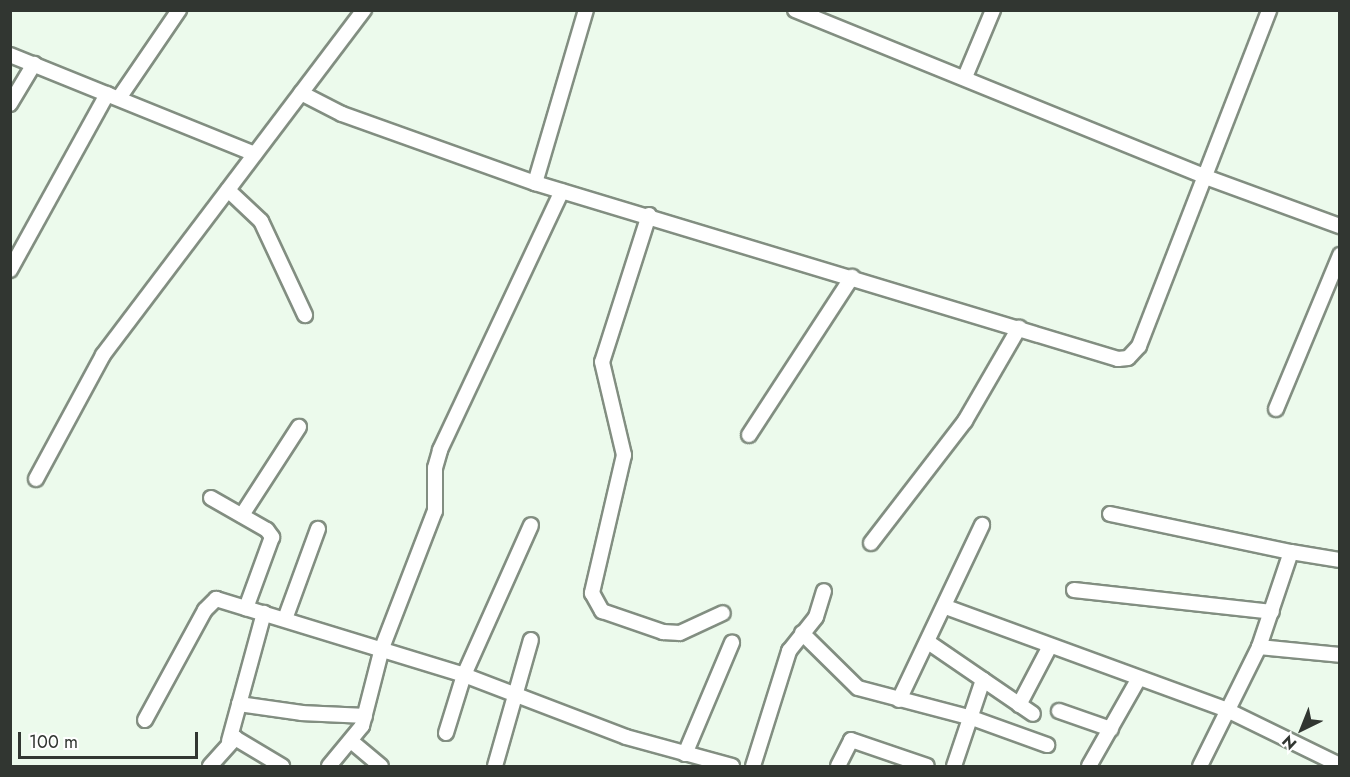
<!DOCTYPE html>
<html>
<head>
<meta charset="utf-8">
<style>
	body { margin:0 }
	#map { position:relative; width:1350px; height:777px; overflow:hidden; background:#ecfaec; font-family:Jost,sans-serif }
	div>[style] { position:absolute }
	[style*='--x'] { left:calc(var(--x)*1px); top:calc(var(--y)*1px); width:calc(var(--w)*1px); rotate:calc(var(--a)*1deg) }
	.roads { filter:drop-shadow(2px 0 #828e81) drop-shadow(-2px 0 #828e81) drop-shadow(0 2px #828e81) drop-shadow(0 -2px #828e81) }
	.minor>* { height:14px; margin:-7px; padding:0 7px; transform-origin:7px; border-radius:7px; background:#fff }
	span { translate:-50% -50%; white-space:nowrap; text-align:center; line-height:1.15; -webkit-text-stroke:6px #fff; paint-order:stroke }
	.frame { position:absolute; inset:0; border:12px solid #313631; pointer-events:none }
	.north { position:absolute; left:1272px; top:699px; width:60px; height:60px; -webkit-text-stroke:4px #fff; paint-order:stroke; rotate:223deg; font-size:16px; font-weight:700; line-height:24px; text-align:center; color:#313631 }
	.north::after { content:''; display:block; margin:auto; width:21px; height:27px; background:#313631; clip-path:polygon(50% 0,100% 100%,50% 72%,0 100%) }
	.scale { position:absolute; left:18px; top:732px; width:180px; height:27px; box-sizing:border-box; border:3px solid #313631; border-top:0; padding-left:8px; font-size:18px; line-height:21px; white-space:nowrap; color:#313631; -webkit-text-stroke:4px #fff; paint-order:stroke }
</style>
</head>
<body>
<div id="map">
	<div class="roads">
		<div class="minor">
			<div style="--x:795;--y:10;--w:440;--a:22.1"></div>
			<div style="--x:1203;--y:176;--w:146;--a:20.1"></div>
			<div style="--x:10;--y:55;--w:264;--a:22"></div>
			<div style="--x:965;--y:77;--w:73;--a:-67.3"></div>
			<div style="--x:301;--y:93;--w:46;--a:27.1"></div>
			<div style="--x:342;--y:114;--w:205;--a:19.7"></div>
			<div style="--x:535;--y:183;--w:609;--a:16.8"></div>
			<div style="--x:1118;--y:359;--w:10;--a:-6"></div>
			<div style="--x:1128;--y:358;--w:16;--a:-47"></div>
			<div style="--x:1139;--y:346;--w:360;--a:-68.8"></div>
			<div style="--x:119;--y:98;--w:107;--a:-55.7"></div>
			<div style="--x:10;--y:104;--w:47;--a:-59"></div>
			<div style="--x:535;--y:183;--w:180;--a:-73.6"></div>
			<div style="--x:228;--y:190;--w:45;--a:43.2"></div>
			<div style="--x:261;--y:221;--w:104;--a:64.9"></div>
			<div style="--x:649;--y:215;--w:154;--a:107.7"></div>
			<div style="--x:602;--y:362;--w:96;--a:76.7"></div>
			<div style="--x:624;--y:455;--w:142;--a:103.1"></div>
			<div style="--x:592;--y:593;--w:21;--a:61"></div>
			<div style="--x:602;--y:611;--w:65;--a:19"></div>
			<div style="--x:663;--y:632;--w:17;--a:3"></div>
			<div style="--x:680;--y:633;--w:47;--a:-24.9"></div>
			<div style="--x:10;--y:270;--w:201;--a:-61.1"></div>
			<div style="--x:1276;--y:409;--w:167;--a:-67.4"></div>
			<div style="--x:749;--y:435;--w:189;--a:-56.9"></div>
			<div style="--x:36;--y:479;--w:141;--a:-61.6"></div>
			<div style="--x:103;--y:355;--w:433;--a:-52.9"></div>
			<div style="--x:211;--y:498;--w:64;--a:29.7"></div>
			<div style="--x:267;--y:530;--w:9;--a:54"></div>
			<div style="--x:272;--y:537;--w:76;--a:110.1"></div>
			<div style="--x:1110;--y:514;--w:185;--a:11.9"></div>
			<div style="--x:242;--y:515;--w:105;--a:-57.1"></div>
			<div style="--x:871;--y:543;--w:154;--a:-52.4"></div>
			<div style="--x:965;--y:421;--w:108;--a:-59.9"></div>
			<div style="--x:1074;--y:590;--w:199;--a:6.3"></div>
			<div style="--x:946;--y:607;--w:299;--a:20.1"></div>
			<div style="--x:1227;--y:710;--w:126;--a:26"></div>
			<div style="--x:285;--y:619;--w:96;--a:-69.9"></div>
			<div style="--x:802;--y:633;--w:78;--a:44.5"></div>
			<div style="--x:858;--y:688;--w:118;--a:14.7"></div>
			<div style="--x:972;--y:718;--w:80;--a:19.8"></div>
			<div style="--x:928;--y:642;--w:127;--a:34.4"></div>
			<div style="--x:1259;--y:647;--w:81;--a:5.6"></div>
			<div style="--x:899;--y:700;--w:194;--a:-64.6"></div>
			<div style="--x:239;--y:704;--w:64;--a:8.1"></div>
			<div style="--x:302;--y:713;--w:63;--a:2.7"></div>
			<div style="--x:1019;--y:705;--w:67;--a:-62.3"></div>
			<div style="--x:1059;--y:711;--w:55;--a:19.1"></div>
			<div style="--x:145;--y:720;--w:125;--a:-61.4"></div>
			<div style="--x:205;--y:610;--w:16;--a:-45"></div>
			<div style="--x:216;--y:599;--w:259;--a:17"></div>
			<div style="--x:464;--y:675;--w:173;--a:20.9"></div>
			<div style="--x:626;--y:737;--w:110;--a:15.3"></div>
			<div style="--x:446;--y:733;--w:61;--a:-72.8"></div>
			<div style="--x:464;--y:675;--w:164;--a:-65.9"></div>
			<div style="--x:229;--y:741;--w:133;--a:-74.7"></div>
			<div style="--x:351;--y:741;--w:39;--a:40"></div>
			<div style="--x:685;--y:754;--w:121;--a:-67.1"></div>
			<div style="--x:210;--y:766;--w:38;--a:-48"></div>
			<div style="--x:235;--y:738;--w:55;--a:30.8"></div>
			<div style="--x:329;--y:766;--w:52;--a:-50.5"></div>
			<div style="--x:362;--y:726;--w:81;--a:-75.6"></div>
			<div style="--x:382;--y:648;--w:147;--a:-68.9"></div>
			<div style="--x:435;--y:511;--w:43;--a:-90"></div>
			<div style="--x:435;--y:468;--w:19;--a:-74"></div>
			<div style="--x:440;--y:450;--w:286;--a:-64.8"></div>
			<div style="--x:495;--y:766;--w:131;--a:-74.1"></div>
			<div style="--x:753;--y:766;--w:121;--a:-72.6"></div>
			<div style="--x:789;--y:651;--w:43;--a:-51.5"></div>
			<div style="--x:816;--y:617;--w:27;--a:-73"></div>
			<div style="--x:838;--y:766;--w:29;--a:-63"></div>
			<div style="--x:851;--y:740;--w:80;--a:18.9"></div>
			<div style="--x:954;--y:766;--w:91;--a:-71.4"></div>
			<div style="--x:1089;--y:766;--w:101;--a:-60.4"></div>
			<div style="--x:1200;--y:766;--w:133;--a:-63.6"></div>
			<div style="--x:1259;--y:647;--w:100;--a:-71.4"></div>
			<div style="--x:1291;--y:552;--w:50;--a:9.3"></div>
		</div>
	</div>
	<div class="frame"></div>
	<div class="north">N</div>
	<div class="scale">100 m</div>
</div>
</body>
</html>
